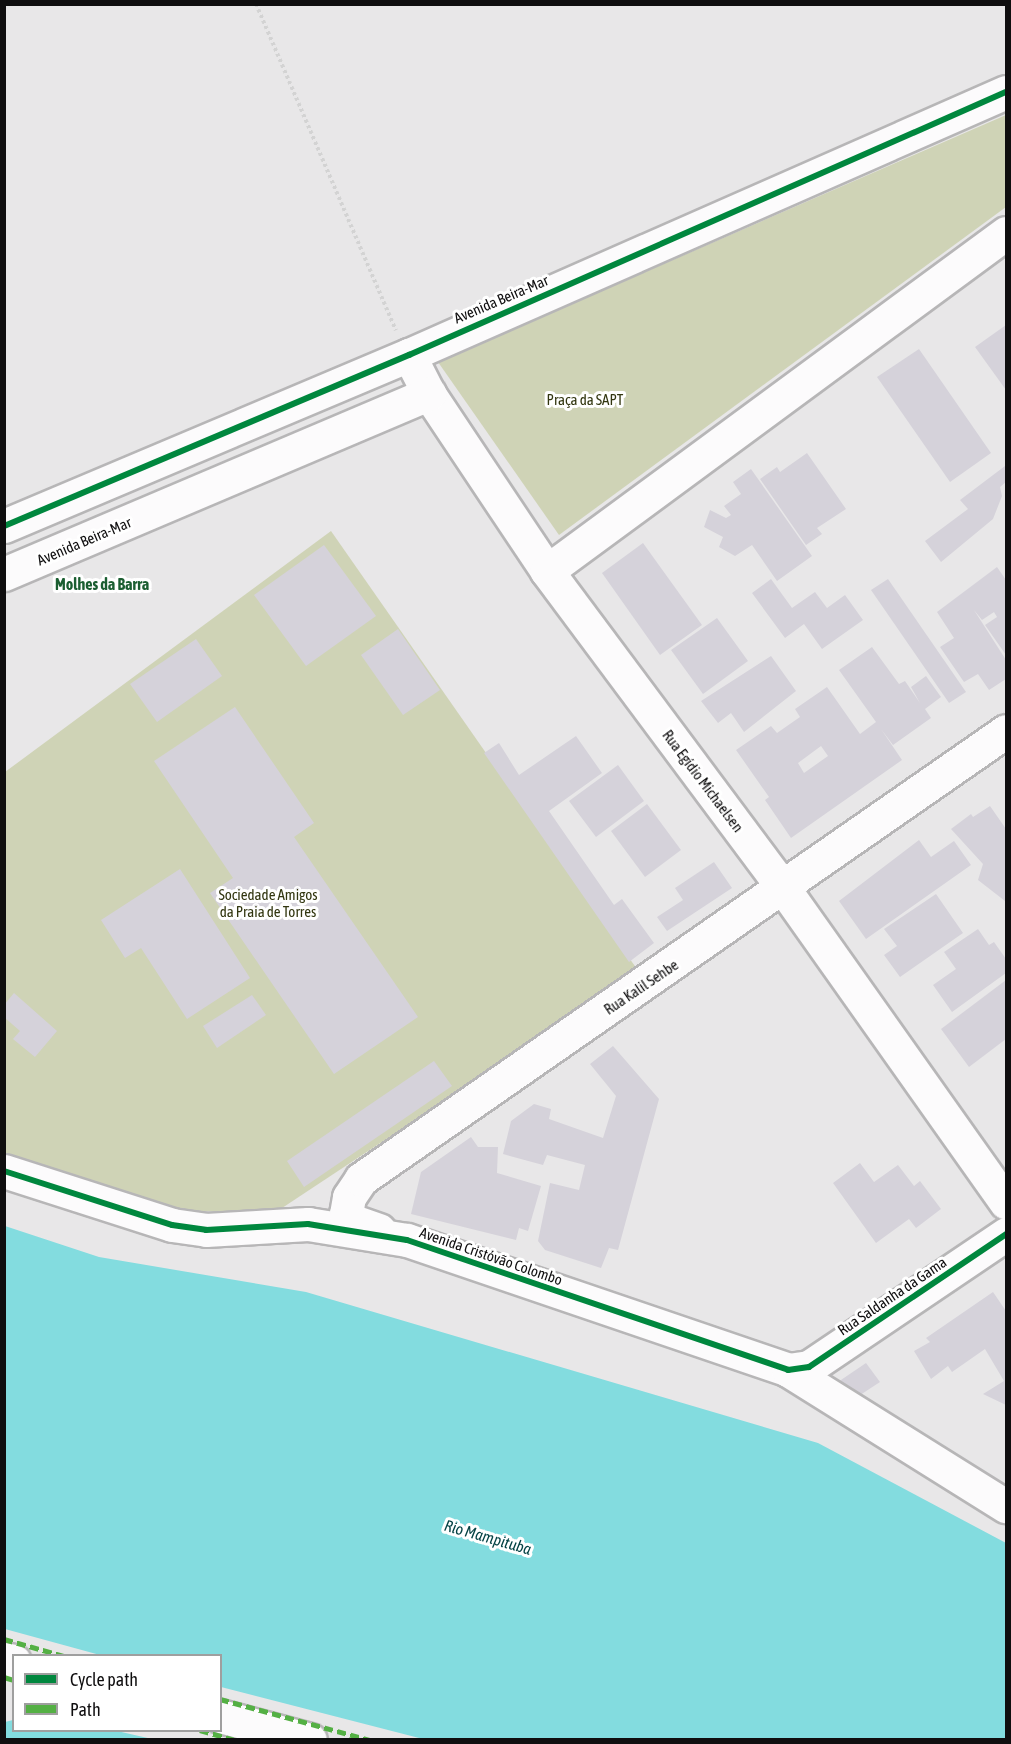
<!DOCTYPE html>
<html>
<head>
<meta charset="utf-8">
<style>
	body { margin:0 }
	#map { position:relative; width:1011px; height:1744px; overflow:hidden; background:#e8e7e8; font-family:"Asap Condensed",sans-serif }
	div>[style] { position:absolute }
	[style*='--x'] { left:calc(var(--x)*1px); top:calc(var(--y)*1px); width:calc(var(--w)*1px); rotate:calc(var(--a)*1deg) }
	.green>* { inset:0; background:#cfd3b6 }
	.water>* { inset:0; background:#83dcdf }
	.building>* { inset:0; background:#d5d2da }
	.path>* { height:4px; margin-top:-2px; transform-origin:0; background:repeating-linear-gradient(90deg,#d3d3d3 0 3px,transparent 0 6px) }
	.roads { filter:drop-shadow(2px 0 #b7b6b7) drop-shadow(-2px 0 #b7b6b7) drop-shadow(0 2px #b7b6b7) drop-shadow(0 -2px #b7b6b7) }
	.minor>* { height:33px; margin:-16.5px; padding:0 16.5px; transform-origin:16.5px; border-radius:16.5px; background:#fcfbfc }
	.quiet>* { height:4.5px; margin-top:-2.25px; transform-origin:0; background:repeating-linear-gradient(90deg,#54b044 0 9px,transparent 0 13.5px) }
	.cycleway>* { height:6px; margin:-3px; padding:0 3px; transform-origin:3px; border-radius:3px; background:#00873e }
	span { translate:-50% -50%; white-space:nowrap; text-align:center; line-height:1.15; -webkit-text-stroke:6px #fff; paint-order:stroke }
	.street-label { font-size:15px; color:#0f0e0f }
	.park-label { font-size:15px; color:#323610 }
	.neighbourhood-label { font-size:16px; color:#1b5e31; font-weight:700 }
	.water-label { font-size:16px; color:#044244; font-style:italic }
	.frame { position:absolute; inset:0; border:6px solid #0f0e0f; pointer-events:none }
	.legend { position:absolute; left:12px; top:1654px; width:210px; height:78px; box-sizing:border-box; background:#fff; border:2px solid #9f9f9f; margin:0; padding:8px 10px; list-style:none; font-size:18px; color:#0f0e0f }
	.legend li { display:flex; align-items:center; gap:12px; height:30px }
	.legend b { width:30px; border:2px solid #9f9f9f }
</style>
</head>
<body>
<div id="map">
	<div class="green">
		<div style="clip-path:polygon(1006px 115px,1006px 207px,559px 535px,438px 362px)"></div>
		<div style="clip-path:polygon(331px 531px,639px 972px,273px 1214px,179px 1210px,5px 1157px,5px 772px)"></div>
	</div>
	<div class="water">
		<div style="clip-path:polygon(5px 1226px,99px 1257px,306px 1292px,818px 1443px,1006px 1543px,1006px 1739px,423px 1739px,221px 1687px,220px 1656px,100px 1655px,5px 1629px)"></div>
		<div style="clip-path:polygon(13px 1720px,14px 1730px,117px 1731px,152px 1739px,5px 1739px,5px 1722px)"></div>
	</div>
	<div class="building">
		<div style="clip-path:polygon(1006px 325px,1006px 390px,975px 347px)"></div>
		<div style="clip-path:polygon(919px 349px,991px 453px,950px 482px,877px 377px)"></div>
		<div style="clip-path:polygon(807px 453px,846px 509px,817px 528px,822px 534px,806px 545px,760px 479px,777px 467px,780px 472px)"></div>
		<div style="clip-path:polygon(1005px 466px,1006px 482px,1000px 487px,1002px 496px,993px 519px,941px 562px,925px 541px,968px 509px,960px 500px)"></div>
		<div style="clip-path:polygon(751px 469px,812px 556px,777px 581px,752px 545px,735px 556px,719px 547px,723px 537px,704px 527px,710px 510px,726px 518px,731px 515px,724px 506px,741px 494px,733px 482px)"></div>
		<div style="clip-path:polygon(643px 543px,702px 625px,660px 655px,602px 573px)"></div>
		<div style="clip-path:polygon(324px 545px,376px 616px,306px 666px,254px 595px)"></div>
		<div style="clip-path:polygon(997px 567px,1006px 580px,1006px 655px,985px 625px,997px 617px,994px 612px,982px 620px,974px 610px,1006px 660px,1006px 679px,989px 690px,978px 674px,964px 682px,940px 647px,954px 638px,937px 612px)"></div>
		<div style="clip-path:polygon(771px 579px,792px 608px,815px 592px,827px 608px,845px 595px,863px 620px,822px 649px,804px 624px,785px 638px,752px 593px)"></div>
		<div style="clip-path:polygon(888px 579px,966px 692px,949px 703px,871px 590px)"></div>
		<div style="clip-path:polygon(717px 618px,748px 661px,703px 694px,671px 650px)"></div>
		<div style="clip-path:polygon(398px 629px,440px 690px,403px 715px,361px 655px)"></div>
		<div style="clip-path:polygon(196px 639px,222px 676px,157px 722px,130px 684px)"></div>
		<div style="clip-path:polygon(evenodd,872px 647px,899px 684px,905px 681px,920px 703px,911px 687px,926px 676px,941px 697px,925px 709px,931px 718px,893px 745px,881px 729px,902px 760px,791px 838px,765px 800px,769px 797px,736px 750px,771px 726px,777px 733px,800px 717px,795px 709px,827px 687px,860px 734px,876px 722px,839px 670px,872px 647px,821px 746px,828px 756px,804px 773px,798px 763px,821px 746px)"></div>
		<div style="clip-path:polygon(771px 656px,796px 691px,744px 732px,731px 713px,718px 723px,701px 701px)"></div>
		<div style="clip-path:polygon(235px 707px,314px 823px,294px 837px,418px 1017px,334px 1074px,210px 893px,233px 878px,154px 761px)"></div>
		<div style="clip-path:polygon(576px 736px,602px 773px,549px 811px,614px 905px,622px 899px,654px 943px,629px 962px,484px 753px,499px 743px,519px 775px)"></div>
		<div style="clip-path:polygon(618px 765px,644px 801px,596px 837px,569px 801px)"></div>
		<div style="clip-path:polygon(647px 804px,681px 850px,645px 877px,611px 831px)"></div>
		<div style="clip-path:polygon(990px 806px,1006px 829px,1005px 901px,978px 880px,983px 864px,951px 829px,971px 814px,973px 817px)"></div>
		<div style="clip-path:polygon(919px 840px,931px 857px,954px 841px,971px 865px,866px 939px,839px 901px)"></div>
		<div style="clip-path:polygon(714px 862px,732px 888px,667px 931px,657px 917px,683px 900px,675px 888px)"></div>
		<div style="clip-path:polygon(180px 869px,250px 978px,187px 1019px,141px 948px,125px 958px,101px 920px)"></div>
		<div style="clip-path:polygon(936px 894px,963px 933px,900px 977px,884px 955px,897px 946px,884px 929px)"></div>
		<div style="clip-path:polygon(978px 929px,989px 945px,994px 942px,1006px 959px,1006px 973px,952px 1012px,933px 985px,956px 969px,944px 952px)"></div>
		<div style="clip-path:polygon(1006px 980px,1006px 1039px,969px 1067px,941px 1029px)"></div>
		<div style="clip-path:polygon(14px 993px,57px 1031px,35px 1057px,13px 1039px,20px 1031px,4px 1017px,4px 1005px)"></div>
		<div style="clip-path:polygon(252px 995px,266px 1015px,217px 1048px,203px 1026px)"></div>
		<div style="clip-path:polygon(613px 1046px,659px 1099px,618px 1250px,609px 1248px,601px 1268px,545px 1250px,538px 1241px,550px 1183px,579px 1190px,585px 1165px,547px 1155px,543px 1165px,503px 1154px,511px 1121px,534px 1104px,551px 1109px,549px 1119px,603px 1138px,616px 1096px,590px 1064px)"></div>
		<div style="clip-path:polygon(434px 1061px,452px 1086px,304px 1187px,287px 1161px)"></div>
		<div style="clip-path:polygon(471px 1137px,478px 1147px,498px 1147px,497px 1173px,541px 1186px,528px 1231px,519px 1228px,516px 1240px,411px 1214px,421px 1172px)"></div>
		<div style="clip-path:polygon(860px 1163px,874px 1182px,898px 1165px,914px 1186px,920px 1181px,941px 1209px,916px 1228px,909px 1219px,876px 1243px,833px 1183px)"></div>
		<div style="clip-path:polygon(993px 1292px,1006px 1311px,1006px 1405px,983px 1394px,1004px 1381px,985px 1349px,952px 1372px,948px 1366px,931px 1379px,914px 1351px,930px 1342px,926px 1338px)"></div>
		<div style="clip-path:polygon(866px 1363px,880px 1382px,851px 1401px,838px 1382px)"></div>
	</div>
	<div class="path">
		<div style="--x:256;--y:4;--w:355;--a:66.8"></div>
	</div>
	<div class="roads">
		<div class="minor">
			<div style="--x:409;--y:355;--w:44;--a:62.9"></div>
			<div style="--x:429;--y:394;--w:213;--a:56.3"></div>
			<div style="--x:547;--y:571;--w:397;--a:53.3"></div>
			<div style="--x:784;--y:889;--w:384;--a:54.7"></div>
			<div style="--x:4;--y:526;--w:440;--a:-22.9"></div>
			<div style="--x:409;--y:355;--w:652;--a:-23.78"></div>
			<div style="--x:547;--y:571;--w:570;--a:-36.37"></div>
			<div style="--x:4;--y:574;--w:462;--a:-23"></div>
			<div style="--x:4;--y:1171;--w:176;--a:17.8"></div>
			<div style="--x:172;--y:1225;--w:34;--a:8"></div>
			<div style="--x:206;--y:1230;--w:102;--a:-3.4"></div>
			<div style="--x:308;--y:1224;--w:100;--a:9.2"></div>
			<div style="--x:407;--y:1240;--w:403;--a:18.8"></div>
			<div style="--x:788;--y:1370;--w:257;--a:32"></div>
			<div style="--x:379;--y:1230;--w:28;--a:-161"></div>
			<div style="--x:353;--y:1221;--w:10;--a:-135"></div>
			<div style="--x:346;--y:1214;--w:17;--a:-80"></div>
			<div style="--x:349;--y:1197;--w:22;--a:-56"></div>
			<div style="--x:361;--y:1179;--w:785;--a:-34.78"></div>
			<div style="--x:788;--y:1370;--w:21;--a:-8"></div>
			<div style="--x:809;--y:1367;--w:238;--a:-34"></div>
			<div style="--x:4;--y:1659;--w:10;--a:11"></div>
			<div style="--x:220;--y:1716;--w:93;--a:14.9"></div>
		</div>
	</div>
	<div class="quiet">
		<div style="--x:4;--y:1639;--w:62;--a:15.8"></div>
		<div style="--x:4;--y:1677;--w:10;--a:17"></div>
		<div style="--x:220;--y:1699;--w:156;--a:15.3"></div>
		<div style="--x:200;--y:1730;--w:35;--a:16"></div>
	</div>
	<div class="cycleway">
		<div style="--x:4;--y:526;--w:440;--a:-22.9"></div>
		<div style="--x:409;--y:355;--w:652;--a:-23.78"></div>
		<div style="--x:4;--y:1171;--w:176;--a:17.8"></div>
		<div style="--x:172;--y:1225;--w:34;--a:8"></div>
		<div style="--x:206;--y:1230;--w:102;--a:-3.4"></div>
		<div style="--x:308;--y:1224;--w:100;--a:9.2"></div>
		<div style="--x:407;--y:1240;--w:403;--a:18.8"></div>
		<div style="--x:788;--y:1370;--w:21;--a:-8"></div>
		<div style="--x:809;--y:1367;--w:238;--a:-34"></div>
	</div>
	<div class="street-label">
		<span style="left:501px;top:299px;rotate:-23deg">Avenida Beira-Mar</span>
		<span style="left:84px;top:541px;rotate:-23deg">Avenida Beira-Mar</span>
		<span style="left:703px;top:781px;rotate:53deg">Rua Egídio Michaelsen</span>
		<span style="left:641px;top:987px;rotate:-34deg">Rua Kalil Sehbe</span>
		<span style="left:491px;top:1256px;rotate:19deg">Avenida Cristóvão Colombo</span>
		<span style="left:892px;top:1296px;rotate:-34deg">Rua Saldanha da Gama</span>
	</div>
	<div class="park-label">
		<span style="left:585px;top:400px">Praça da SAPT</span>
		<span style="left:268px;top:903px">Sociedade Amigos<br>da Praia de Torres</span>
	</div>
	<div class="neighbourhood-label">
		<span style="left:102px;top:584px">Molhes da Barra</span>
	</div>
	<div class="water-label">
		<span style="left:488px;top:1537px;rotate:16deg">Rio Mampituba</span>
	</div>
	<div class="frame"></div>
	<ul class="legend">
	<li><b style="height:8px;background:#00873e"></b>Cycle path</li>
	<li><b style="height:8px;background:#54b044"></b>Path</li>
	</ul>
</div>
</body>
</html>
